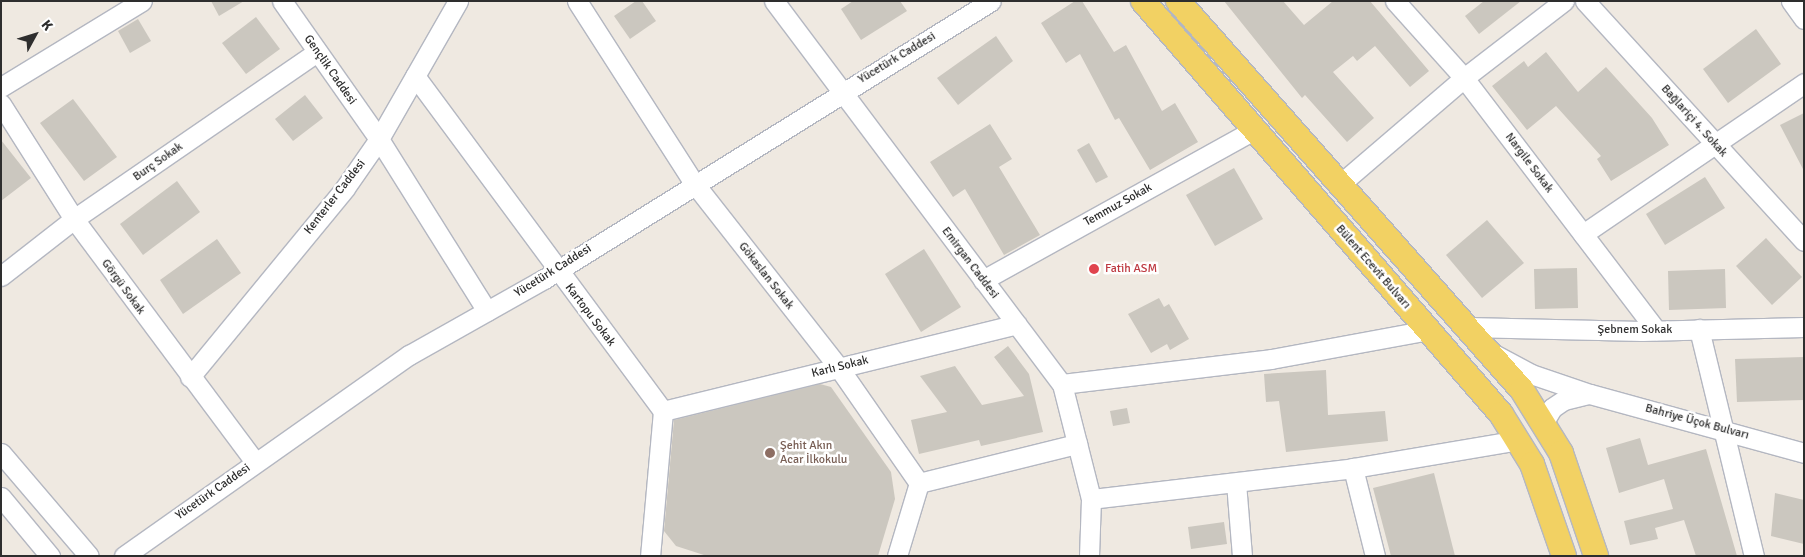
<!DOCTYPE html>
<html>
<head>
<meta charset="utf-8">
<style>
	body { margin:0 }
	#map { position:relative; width:1805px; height:557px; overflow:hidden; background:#efe9e1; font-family:Signika,sans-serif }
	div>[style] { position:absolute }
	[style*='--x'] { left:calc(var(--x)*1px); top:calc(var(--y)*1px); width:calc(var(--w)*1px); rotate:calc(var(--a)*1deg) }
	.building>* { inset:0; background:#cbc7bf }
	.roads { filter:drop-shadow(1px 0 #b4b7c1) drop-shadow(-1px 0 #b4b7c1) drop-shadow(0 1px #b4b7c1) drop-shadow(0 -1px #b4b7c1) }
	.minor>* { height:19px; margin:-9.5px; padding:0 9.5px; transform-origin:9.5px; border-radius:9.5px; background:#fff }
	.major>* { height:24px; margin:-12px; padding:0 12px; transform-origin:12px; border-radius:12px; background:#f2d163 }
	.dots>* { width:14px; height:14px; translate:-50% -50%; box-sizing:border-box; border:2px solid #fff; border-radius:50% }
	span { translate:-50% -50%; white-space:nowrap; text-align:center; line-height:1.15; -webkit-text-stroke:5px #fff; paint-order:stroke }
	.street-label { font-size:12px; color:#2e2e2e }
	.health-label { font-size:12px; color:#be3a42 }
	.left { translate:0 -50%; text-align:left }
	.education-label { font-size:12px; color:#785e54 }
	.frame { position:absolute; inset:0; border:2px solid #2e2e2e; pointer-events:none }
	.north { position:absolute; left:10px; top:10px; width:50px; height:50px; -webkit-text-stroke:4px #fff; paint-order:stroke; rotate:51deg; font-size:14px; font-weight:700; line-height:20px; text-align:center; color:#2e2e2e }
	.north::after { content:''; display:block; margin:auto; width:18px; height:22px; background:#2e2e2e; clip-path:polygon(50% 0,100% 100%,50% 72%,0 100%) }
</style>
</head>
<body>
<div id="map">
	<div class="building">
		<div style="clip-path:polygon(211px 1px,244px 1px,219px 16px)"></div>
		<div style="clip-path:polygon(636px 1px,642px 1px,656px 21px,630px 39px,614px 16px)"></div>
		<div style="clip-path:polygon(853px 1px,900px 1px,907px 11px,861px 40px,841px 9px)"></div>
		<div style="clip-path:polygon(1075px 1px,1082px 1px,1114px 52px,1126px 45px,1162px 111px,1175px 103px,1198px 142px,1150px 170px,1119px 118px,1115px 120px,1080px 54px,1066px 63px,1041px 23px)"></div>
		<div style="clip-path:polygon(1224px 1px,1283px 1px,1304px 25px,1333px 1px,1370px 1px,1429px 71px,1410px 87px,1375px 46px,1357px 61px,1353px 56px,1333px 72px,1374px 118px,1347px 142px,1305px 95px,1302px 98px)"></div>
		<div style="clip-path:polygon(1484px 1px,1521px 1px,1479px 34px,1465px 16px)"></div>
		<div style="clip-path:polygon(256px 17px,280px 49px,246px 74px,222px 43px)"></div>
		<div style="clip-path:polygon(138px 19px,151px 41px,130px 53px,118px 31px)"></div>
		<div style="clip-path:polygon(1756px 29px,1781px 64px,1728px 103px,1703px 69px)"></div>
		<div style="clip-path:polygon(996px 36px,1013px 61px,958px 105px,937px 78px)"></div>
		<div style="clip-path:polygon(1546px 52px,1578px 92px,1606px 67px,1652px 118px,1669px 145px,1611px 181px,1597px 159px,1601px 156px,1556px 106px,1527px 130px,1492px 86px,1524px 61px,1528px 67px)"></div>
		<div style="clip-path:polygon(305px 95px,323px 118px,293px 141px,275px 119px)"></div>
		<div style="clip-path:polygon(73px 99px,117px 157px,84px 181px,40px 123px)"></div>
		<div style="clip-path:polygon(1804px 113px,1804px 171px,1780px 125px)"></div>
		<div style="clip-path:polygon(990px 124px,1012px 159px,999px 167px,1040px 235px,1004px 255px,965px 189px,953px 197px,930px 162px)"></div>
		<div style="clip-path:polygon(1px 140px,31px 178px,1px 201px)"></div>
		<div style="clip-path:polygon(1089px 143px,1108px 177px,1096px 183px,1077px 150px)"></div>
		<div style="clip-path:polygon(1234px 168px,1263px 219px,1215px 246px,1186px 195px)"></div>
		<div style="clip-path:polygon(1705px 177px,1725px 208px,1665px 245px,1646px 214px)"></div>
		<div style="clip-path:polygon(177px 181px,200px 212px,143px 255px,120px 224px)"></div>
		<div style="clip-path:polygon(1487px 220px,1524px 263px,1482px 298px,1446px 255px)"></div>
		<div style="clip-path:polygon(1766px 238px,1802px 277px,1772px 305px,1736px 266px)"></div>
		<div style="clip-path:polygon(217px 239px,241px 273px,183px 314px,160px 280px)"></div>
		<div style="clip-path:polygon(924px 249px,961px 307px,921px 332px,885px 274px)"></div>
		<div style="clip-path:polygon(1577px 268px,1578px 308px,1535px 309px,1534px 269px)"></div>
		<div style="clip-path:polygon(1725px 269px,1726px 308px,1669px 310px,1668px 271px)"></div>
		<div style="clip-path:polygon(1159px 298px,1164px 307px,1169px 304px,1189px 339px,1170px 350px,1167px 344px,1151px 353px,1128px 314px)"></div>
		<div style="clip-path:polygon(1008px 346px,1029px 374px,1043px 432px,981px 446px,979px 440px,919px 454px,911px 420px,947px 412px,920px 376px,955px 366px,982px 405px,1024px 396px,994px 357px)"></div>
		<div style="clip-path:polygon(1804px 357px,1804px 400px,1737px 402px,1735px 359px)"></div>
		<div style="clip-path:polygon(1326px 370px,1328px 415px,1385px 411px,1388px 441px,1286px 452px,1279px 401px,1266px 402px,1264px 374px)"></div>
		<div style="clip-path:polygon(820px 384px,831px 387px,891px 472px,895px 499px,878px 556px,707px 556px,676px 546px,664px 531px,674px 420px)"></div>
		<div style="clip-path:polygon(1127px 408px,1130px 423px,1113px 426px,1110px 411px)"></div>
		<div style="clip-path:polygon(1640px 438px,1648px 465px,1706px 449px,1737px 556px,1696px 556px,1684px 520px,1655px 528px,1658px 539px,1630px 545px,1624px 521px,1673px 509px,1664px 479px,1619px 493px,1606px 448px)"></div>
		<div style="clip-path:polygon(1434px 473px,1455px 556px,1391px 556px,1373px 488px)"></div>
		<div style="clip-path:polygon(1775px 493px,1804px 500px,1804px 544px,1771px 536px)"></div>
		<div style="clip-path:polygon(1224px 522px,1227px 544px,1191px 549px,1188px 527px)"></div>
	</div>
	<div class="roads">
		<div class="minor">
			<div style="--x:282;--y:1;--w:169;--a:54.9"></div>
			<div style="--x:379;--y:139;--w:203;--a:57.9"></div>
			<div style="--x:577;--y:1;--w:216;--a:57.3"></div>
			<div style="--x:694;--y:183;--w:235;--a:51.9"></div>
			<div style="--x:839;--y:368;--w:140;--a:55.2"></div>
			<div style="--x:919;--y:483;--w:76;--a:106.8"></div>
			<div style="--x:774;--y:1;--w:479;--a:53.1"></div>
			<div style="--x:1062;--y:384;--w:119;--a:75.8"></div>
			<div style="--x:1091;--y:499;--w:57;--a:92"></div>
			<div style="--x:1395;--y:1;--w:103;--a:48.1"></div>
			<div style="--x:1464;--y:78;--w:317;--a:52.7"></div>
			<div style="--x:1585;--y:1;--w:325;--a:47.6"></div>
			<div style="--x:1791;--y:1;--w:22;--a:54"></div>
			<div style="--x:415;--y:76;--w:417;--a:53.5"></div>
			<div style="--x:663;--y:411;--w:146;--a:95.1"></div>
			<div style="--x:1;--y:87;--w:165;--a:-31.4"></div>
			<div style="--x:1;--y:104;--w:136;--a:57.6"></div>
			<div style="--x:74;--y:219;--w:303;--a:53.3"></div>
			<div style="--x:1339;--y:185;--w:165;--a:-40.6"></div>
			<div style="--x:1464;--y:78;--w:126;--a:-37.6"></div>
			<div style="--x:1583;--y:234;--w:268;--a:-34.3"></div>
			<div style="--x:1;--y:276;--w:93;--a:-38"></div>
			<div style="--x:74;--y:219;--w:295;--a:-34.5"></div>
			<div style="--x:983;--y:280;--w:310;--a:-29"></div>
			<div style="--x:1467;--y:327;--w:175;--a:1.3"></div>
			<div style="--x:1642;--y:331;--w:162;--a:-1.4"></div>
			<div style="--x:1699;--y:329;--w:234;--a:76.4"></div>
			<div style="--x:1494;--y:354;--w:42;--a:28.4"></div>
			<div style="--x:1531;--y:374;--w:62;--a:18.7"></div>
			<div style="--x:1590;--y:394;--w:222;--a:15.4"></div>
			<div style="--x:190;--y:377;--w:244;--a:-50.6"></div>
			<div style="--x:345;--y:188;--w:60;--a:-55.2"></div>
			<div style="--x:379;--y:139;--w:159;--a:-60.2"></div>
			<div style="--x:1062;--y:384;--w:210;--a:-6.8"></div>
			<div style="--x:1271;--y:359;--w:161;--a:-10.4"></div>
			<div style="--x:663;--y:411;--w:364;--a:-13.8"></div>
			<div style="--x:1544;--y:422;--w:16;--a:-60"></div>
			<div style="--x:1552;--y:408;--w:14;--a:-34"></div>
			<div style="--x:1564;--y:400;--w:25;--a:-14"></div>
			<div style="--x:1;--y:453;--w:135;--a:49.5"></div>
			<div style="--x:1353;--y:468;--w:91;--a:76"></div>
			<div style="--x:919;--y:483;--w:163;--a:-13.9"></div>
			<div style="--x:1236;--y:483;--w:73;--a:85.3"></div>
			<div style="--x:1;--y:497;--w:77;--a:50.3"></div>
			<div style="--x:1091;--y:499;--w:264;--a:-6.7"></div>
			<div style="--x:1353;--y:468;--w:167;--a:-9.6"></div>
			<div style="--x:124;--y:556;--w:349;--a:-35.2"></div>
			<div style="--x:409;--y:355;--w:155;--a:-29.4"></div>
			<div style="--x:544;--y:279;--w:526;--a:-31.88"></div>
		</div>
		<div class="major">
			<div style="--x:1143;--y:1;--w:547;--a:49.08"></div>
			<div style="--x:1501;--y:414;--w:59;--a:58.2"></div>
			<div style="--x:1532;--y:464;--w:97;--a:70.8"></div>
			<div style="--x:1178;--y:1;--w:519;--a:48.51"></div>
			<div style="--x:1522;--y:390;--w:74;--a:58.2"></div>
			<div style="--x:1561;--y:453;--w:109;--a:71.2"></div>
		</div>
	</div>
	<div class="dots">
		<div style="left:1094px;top:269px;background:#e0444e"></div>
		<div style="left:770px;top:453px;background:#8d6e63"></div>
	</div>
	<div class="street-label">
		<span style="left:897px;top:58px;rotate:-31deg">Yücetürk Caddesi</span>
		<span style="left:330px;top:70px;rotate:55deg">Gençlik Caddesi</span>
		<span style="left:1694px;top:121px;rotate:48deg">Bağlariçi 4. Sokak</span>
		<span style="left:158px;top:162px;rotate:-35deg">Burç Sokak</span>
		<span style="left:1529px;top:163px;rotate:53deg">Nargile Sokak</span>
		<span style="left:335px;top:197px;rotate:-52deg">Kenterler Caddesi</span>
		<span style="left:1118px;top:205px;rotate:-29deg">Temmuz Sokak</span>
		<span style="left:970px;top:263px;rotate:53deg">Emirgan Caddesi</span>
		<span style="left:1373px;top:267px;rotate:49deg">Bülent Ecevit Bulvarı</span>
		<span style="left:553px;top:271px;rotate:-32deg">Yücetürk Caddesi</span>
		<span style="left:766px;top:276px;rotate:52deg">Gökaslan Sokak</span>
		<span style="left:123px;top:287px;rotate:54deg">Görgü Sokak</span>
		<span style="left:590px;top:315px;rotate:53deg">Kartopu Sokak</span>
		<span style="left:1635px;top:330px">Şebnem Sokak</span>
		<span style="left:840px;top:367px;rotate:-14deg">Karlı Sokak</span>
		<span style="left:1697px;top:422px;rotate:15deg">Bahriye Üçok Bulvarı</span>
		<span style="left:213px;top:492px;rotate:-35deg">Yücetürk Caddesi</span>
	</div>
	<div class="health-label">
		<span class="left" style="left:1105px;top:269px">Fatih ASM</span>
	</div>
	<div class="education-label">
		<span class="left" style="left:780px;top:453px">Şehit Akın<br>Acar İlkokulu</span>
	</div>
	<div class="frame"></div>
	<div class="north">K</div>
</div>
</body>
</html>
